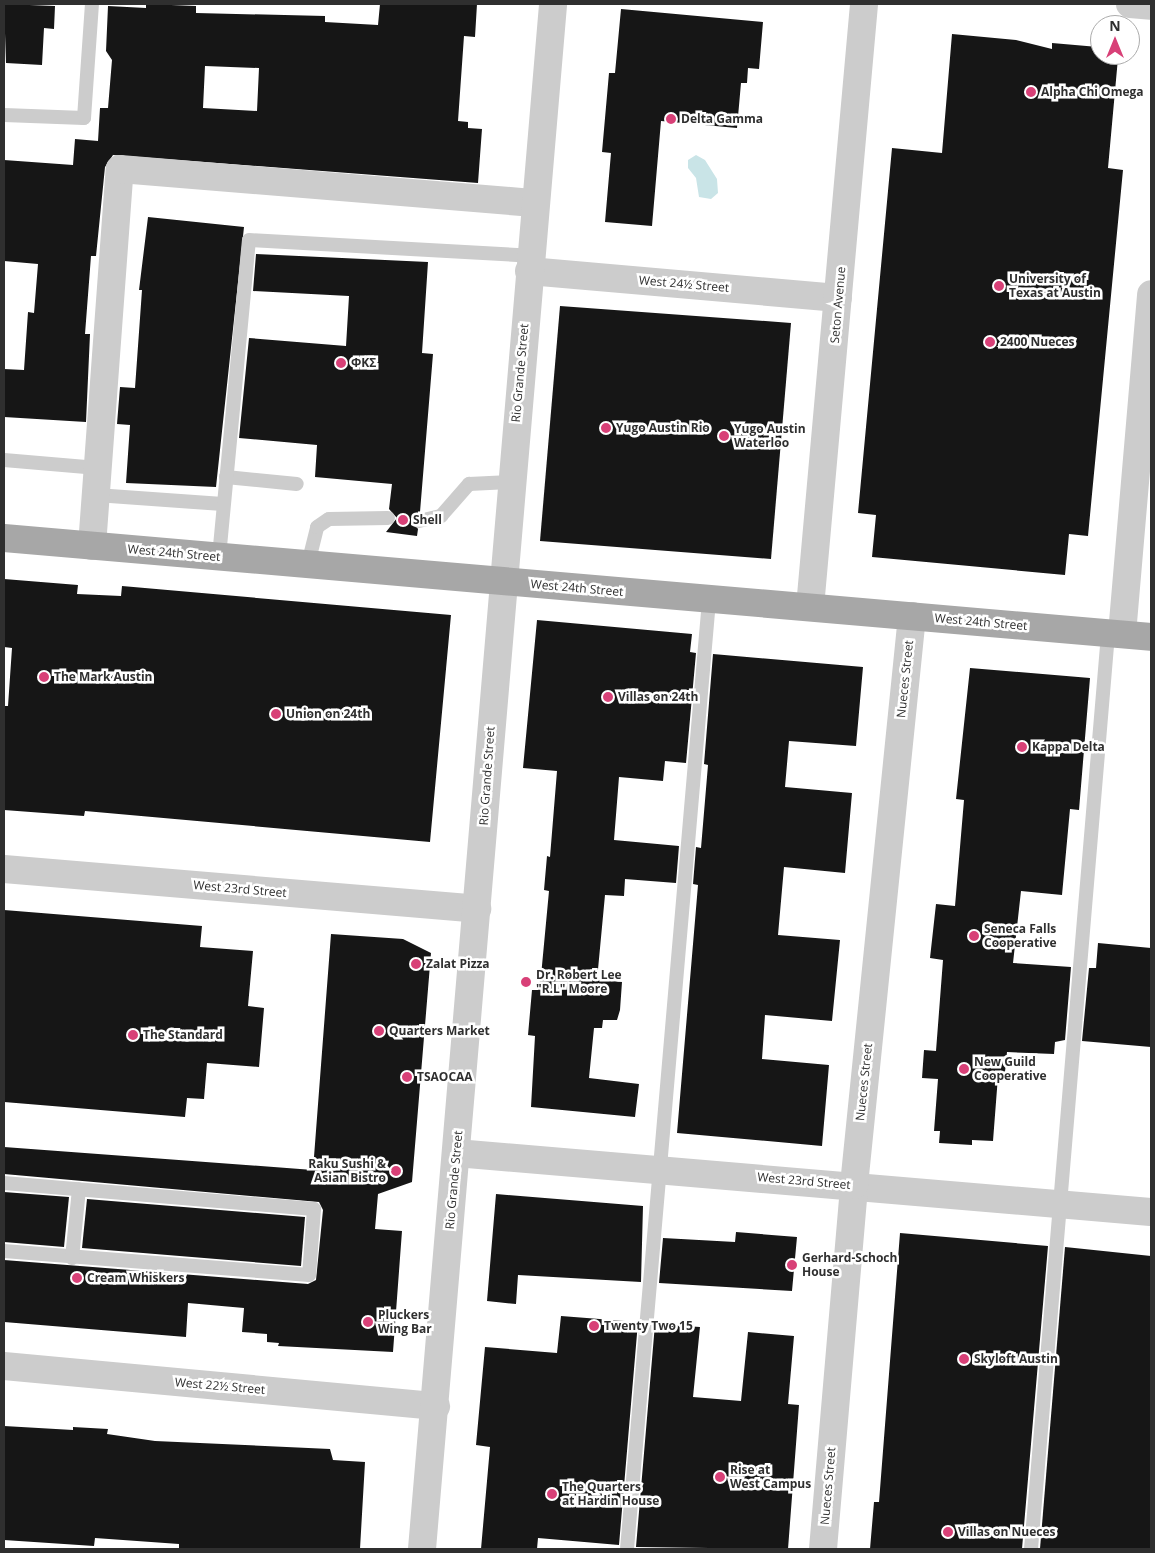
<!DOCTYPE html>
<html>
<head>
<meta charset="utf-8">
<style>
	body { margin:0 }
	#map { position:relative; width:1155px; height:1553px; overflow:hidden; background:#fff; font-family:"Open Sans",sans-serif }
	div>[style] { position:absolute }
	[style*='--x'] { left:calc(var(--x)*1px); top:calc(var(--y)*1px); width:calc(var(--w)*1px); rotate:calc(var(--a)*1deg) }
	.water>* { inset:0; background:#c9e4e7 }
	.building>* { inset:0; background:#161616 }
	.service>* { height:14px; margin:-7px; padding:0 7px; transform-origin:7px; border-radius:7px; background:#ccc }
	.minor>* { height:28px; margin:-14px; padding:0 14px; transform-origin:14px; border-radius:14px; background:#ccc }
	.tertiary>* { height:28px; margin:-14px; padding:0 14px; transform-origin:14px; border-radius:14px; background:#ccc }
	.primary>* { height:28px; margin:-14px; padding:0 14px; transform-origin:14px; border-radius:14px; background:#a7a7a7 }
	.dots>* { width:14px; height:14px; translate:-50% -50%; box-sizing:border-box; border:2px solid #fff; border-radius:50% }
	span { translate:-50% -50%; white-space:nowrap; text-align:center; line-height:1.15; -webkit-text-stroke:5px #fff; paint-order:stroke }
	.poi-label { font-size:12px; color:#2f2f2f; font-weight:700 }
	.left { translate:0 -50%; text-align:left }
	.right { translate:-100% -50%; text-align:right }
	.street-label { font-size:12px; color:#2f2f2f }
	.frame { position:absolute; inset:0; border:5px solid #2f2f2f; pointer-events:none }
	.north { position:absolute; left:1090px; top:15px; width:50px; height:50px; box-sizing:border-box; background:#fff; border:1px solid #acacac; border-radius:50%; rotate:0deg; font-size:14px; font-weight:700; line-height:20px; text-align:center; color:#2f2f2f }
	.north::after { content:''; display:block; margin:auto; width:18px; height:22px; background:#d84077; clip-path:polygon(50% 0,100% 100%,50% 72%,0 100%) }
</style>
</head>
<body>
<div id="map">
	<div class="water">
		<div style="clip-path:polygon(696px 155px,705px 160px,717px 179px,718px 193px,711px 199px,699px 197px,696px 178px,688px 168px,688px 160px)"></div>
	</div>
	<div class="building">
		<div style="clip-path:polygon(4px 4px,55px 6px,54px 29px,44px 28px,42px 65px,6px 63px)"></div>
		<div style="clip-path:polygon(evenodd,146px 4px,196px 6px,196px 13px,325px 16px,325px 22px,378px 25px,380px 4px,477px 4px,475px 37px,464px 36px,458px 121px,468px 122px,468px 128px,482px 129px,478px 183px,113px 155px,105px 167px,96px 256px,91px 256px,85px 334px,90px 334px,86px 422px,4px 417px,4px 369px,24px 370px,28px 312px,34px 313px,38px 264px,4px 261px,4px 160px,73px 165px,75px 139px,98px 141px,100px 108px,108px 108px,112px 60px,106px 51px,108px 6px,146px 8px,146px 4px,205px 66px,259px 68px,257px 111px,203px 108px,205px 66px)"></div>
		<div style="clip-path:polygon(621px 9px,763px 22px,759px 69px,748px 68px,747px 83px,741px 83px,737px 128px,661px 121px,652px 226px,605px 222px,611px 153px,602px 152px,609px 73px,615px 73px)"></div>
		<div style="clip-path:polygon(952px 34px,1016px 40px,1052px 49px,1052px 43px,1098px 47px,1097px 56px,1118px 58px,1108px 168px,1123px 170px,1088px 536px,1069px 534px,1065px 575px,872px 557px,876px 515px,858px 513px,892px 148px,942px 153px)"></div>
		<div style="clip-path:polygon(148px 217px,244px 227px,216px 487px,126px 483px,130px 425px,117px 424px,120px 387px,135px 388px,142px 290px,139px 290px)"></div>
		<div style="clip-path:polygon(256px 254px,428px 262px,422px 353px,433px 354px,420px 512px,411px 519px,418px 529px,417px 536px,386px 532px,397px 518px,389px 509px,392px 484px,315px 477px,317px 445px,239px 438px,249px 338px,346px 346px,349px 296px,253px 291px)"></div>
		<div style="clip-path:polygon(560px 306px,791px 323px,771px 559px,540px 541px)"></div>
		<div style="clip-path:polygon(4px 579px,78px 585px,77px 594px,121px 596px,122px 586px,451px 615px,430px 842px,85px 811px,84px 816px,4px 810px,4px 706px,8px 706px,12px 648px,4px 647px)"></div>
		<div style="clip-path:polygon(537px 620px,692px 634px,690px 652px,696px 653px,686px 763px,665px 761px,663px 781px,619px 777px,614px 840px,679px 846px,676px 883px,625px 879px,624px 896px,605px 895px,597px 980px,622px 982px,620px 1010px,617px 1020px,603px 1020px,602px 1028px,594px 1028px,589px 1078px,639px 1084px,635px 1117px,531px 1107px,535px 1036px,528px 1035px,532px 990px,538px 990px,541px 976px,549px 891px,544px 890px,547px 856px,550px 857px,557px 771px,523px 768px)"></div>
		<div style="clip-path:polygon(713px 654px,863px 667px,856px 746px,789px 741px,785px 787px,852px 793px,845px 873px,784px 867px,778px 935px,840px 940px,832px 1021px,765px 1015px,762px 1059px,829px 1065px,822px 1146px,677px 1133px,698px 885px,693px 884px,696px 847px,701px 848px,708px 765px,704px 764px)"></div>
		<div style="clip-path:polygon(970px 668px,1090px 678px,1079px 810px,1070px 809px,1062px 895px,1021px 891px,1013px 963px,1071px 967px,1065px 1040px,1055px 1042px,1054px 1054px,1007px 1052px,1005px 1072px,998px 1076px,993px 1141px,972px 1140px,972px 1145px,939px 1143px,940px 1131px,934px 1131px,938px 1079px,922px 1078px,924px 1050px,936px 1051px,943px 960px,930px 958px,936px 904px,955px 906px,964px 800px,956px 799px)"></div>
		<div style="clip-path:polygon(4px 910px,202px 926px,200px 947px,253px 951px,248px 1006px,264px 1008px,259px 1067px,207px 1063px,204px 1099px,187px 1098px,185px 1117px,4px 1102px)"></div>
		<div style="clip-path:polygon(331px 934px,403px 939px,431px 953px,412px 1182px,378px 1194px,375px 1229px,402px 1231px,393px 1352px,278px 1346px,279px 1343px,267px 1342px,267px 1334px,242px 1332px,244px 1308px,188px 1303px,186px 1337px,4px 1322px,4px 1260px,308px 1284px,316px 1280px,323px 1210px,319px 1202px,4px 1174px,4px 1147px,313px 1170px)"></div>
		<div style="clip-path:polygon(1098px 943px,1151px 948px,1151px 1047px,1082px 1041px,1089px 968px,1096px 968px)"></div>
		<div style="clip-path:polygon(4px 1192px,69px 1197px,64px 1247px,4px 1242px)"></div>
		<div style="clip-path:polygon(496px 1194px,643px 1206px,641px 1282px,518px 1275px,516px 1304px,487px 1301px)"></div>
		<div style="clip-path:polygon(87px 1199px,305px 1217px,301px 1266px,82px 1248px)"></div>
		<div style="clip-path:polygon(736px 1232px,797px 1237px,792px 1291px,659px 1283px,663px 1238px,735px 1242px)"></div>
		<div style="clip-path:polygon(900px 1233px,1048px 1246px,1022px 1549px,870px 1549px,874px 1502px,879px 1502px)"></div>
		<div style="clip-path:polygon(1065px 1247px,1151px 1256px,1151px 1549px,1040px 1549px)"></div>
		<div style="clip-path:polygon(561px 1316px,638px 1322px,619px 1545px,538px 1538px,537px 1549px,481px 1549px,490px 1447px,476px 1445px,485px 1347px,557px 1353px)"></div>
		<div style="clip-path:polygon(655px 1324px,700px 1327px,693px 1397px,741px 1401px,748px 1332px,794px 1336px,788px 1404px,799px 1405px,788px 1549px,636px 1547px)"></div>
		<div style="clip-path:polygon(4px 1426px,73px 1430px,73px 1427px,108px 1429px,107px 1434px,155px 1441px,330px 1449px,333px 1460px,365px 1462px,360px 1549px,179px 1549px,179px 1544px,95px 1538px,94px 1546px,4px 1540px)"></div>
	</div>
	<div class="service">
		<div style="--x:4;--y:115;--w:80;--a:2.1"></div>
		<div style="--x:84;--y:118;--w:114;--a:-86"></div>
		<div style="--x:4;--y:460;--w:94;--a:4.9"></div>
		<div style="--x:226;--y:477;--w:71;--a:5.6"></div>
		<div style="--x:96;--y:495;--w:127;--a:4.1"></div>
		<div style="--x:419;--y:521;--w:23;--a:-13"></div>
		<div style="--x:441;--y:516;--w:43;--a:-48.8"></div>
		<div style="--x:469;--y:484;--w:41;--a:-2.8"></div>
		<div style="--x:219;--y:557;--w:318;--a:-84.6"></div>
		<div style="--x:249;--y:240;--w:282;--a:3.2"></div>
		<div style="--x:308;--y:564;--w:38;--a:-76"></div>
		<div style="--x:317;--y:527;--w:14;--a:-34"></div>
		<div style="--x:329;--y:519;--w:59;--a:-1"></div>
		<div style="--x:4;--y:1183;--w:311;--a:4.8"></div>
		<div style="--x:314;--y:1209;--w:66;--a:94.3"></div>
		<div style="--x:309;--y:1275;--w:306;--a:-175.5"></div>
		<div style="--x:72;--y:1258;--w:69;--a:-84.2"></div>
		<div style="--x:627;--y:1549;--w:953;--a:-85.06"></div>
		<div style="--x:1031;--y:1549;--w:919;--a:-85.19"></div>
	</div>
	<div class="minor">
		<div style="--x:1130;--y:4;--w:21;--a:5"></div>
		<div style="--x:529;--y:271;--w:310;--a:5"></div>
		<div style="--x:92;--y:546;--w:378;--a:-85.8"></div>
		<div style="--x:120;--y:169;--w:416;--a:4.7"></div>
		<div style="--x:810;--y:607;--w:605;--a:-84.88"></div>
		<div style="--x:4;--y:869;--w:475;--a:4.8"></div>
		<div style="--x:456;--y:1153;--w:697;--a:4.85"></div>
		<div style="--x:4;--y:1366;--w:434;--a:5.3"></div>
	</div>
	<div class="tertiary">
		<div style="--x:1122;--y:634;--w:341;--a:-85.1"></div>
		<div style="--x:422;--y:1549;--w:1551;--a:-85.15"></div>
		<div style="--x:823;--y:1549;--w:365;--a:-85.1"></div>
		<div style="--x:854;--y:1185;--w:572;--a:-84.18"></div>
	</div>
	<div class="primary">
		<div style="--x:4;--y:538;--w:1151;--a:4.93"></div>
	</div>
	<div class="dots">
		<div style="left:1031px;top:92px;background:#d84077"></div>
		<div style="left:671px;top:119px;background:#d84077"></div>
		<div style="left:999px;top:286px;background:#d84077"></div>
		<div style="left:990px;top:342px;background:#d84077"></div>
		<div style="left:341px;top:363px;background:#d84077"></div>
		<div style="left:606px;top:428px;background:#d84077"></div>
		<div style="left:724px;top:436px;background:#d84077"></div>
		<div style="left:403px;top:520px;background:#d84077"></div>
		<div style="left:44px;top:677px;background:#d84077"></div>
		<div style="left:608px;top:697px;background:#d84077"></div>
		<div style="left:276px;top:714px;background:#d84077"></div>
		<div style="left:1022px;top:747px;background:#d84077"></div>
		<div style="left:974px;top:936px;background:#d84077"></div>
		<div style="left:416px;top:964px;background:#d84077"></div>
		<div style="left:526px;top:982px;background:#d84077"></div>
		<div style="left:379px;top:1031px;background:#d84077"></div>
		<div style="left:133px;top:1035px;background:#d84077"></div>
		<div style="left:964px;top:1069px;background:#d84077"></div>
		<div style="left:407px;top:1077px;background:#d84077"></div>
		<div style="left:396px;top:1171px;background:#d84077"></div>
		<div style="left:792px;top:1265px;background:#d84077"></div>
		<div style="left:77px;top:1278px;background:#d84077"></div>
		<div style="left:368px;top:1322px;background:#d84077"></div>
		<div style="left:594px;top:1326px;background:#d84077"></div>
		<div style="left:964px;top:1359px;background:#d84077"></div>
		<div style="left:720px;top:1477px;background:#d84077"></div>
		<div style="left:552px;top:1494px;background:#d84077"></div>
		<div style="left:948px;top:1532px;background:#d84077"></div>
	</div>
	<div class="poi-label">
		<span class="left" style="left:1041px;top:92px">Alpha Chi Omega</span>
		<span class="left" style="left:681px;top:119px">Delta Gamma</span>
		<span class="left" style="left:1009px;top:286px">University of<br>Texas at Austin</span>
		<span class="left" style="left:1000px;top:342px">2400 Nueces</span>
		<span class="left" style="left:351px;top:363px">ΦΚΣ</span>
		<span class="left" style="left:616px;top:428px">Yugo Austin Rio</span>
		<span class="left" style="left:734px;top:436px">Yugo Austin<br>Waterloo</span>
		<span class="left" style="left:413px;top:520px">Shell</span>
		<span class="left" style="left:54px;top:677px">The Mark Austin</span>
		<span class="left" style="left:618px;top:697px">Villas on 24th</span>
		<span class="left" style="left:286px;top:714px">Union on 24th</span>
		<span class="left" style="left:1032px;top:747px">Kappa Delta</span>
		<span class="left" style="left:984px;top:936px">Seneca Falls<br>Cooperative</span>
		<span class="left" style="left:426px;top:964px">Zalat Pizza</span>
		<span class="left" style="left:536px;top:982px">Dr. Robert Lee<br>"R.L" Moore</span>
		<span class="left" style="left:389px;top:1031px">Quarters Market</span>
		<span class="left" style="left:143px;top:1035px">The Standard</span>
		<span class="left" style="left:974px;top:1069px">New Guild<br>Cooperative</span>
		<span class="left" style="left:417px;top:1077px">TSAOCAA</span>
		<span class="right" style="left:386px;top:1171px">Raku Sushi &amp;<br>Asian Bistro</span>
		<span class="left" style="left:802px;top:1265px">Gerhard-Schoch<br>House</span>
		<span class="left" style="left:87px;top:1278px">Cream Whiskers</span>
		<span class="left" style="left:378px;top:1322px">Pluckers<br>Wing Bar</span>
		<span class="left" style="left:604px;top:1326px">Twenty Two 15</span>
		<span class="left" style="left:974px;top:1359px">Skyloft Austin</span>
		<span class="left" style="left:730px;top:1477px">Rise at<br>West Campus</span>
		<span class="left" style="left:562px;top:1494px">The Quarters<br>at Hardin House</span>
		<span class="left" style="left:958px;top:1532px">Villas on Nueces</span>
	</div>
	<div class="street-label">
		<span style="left:684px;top:284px;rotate:5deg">West 24½ Street</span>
		<span style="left:838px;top:305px;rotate:-85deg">Seton Avenue</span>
		<span style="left:520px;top:373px;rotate:-85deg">Rio Grande Street</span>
		<span style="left:174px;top:553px;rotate:5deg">West 24th Street</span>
		<span style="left:577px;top:588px;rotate:5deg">West 24th Street</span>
		<span style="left:981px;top:622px;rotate:5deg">West 24th Street</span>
		<span style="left:905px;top:679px;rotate:-84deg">Nueces Street</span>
		<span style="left:487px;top:776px;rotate:-86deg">Rio Grande Street</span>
		<span style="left:240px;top:889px;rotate:5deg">West 23rd Street</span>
		<span style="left:864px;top:1082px;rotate:-84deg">Nueces Street</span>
		<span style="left:454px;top:1180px;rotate:-85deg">Rio Grande Street</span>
		<span style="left:804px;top:1181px;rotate:5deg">West 23rd Street</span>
		<span style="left:220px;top:1386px;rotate:5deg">West 22½ Street</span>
		<span style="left:828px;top:1486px;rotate:-85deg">Nueces Street</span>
	</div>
	<div class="frame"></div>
	<div class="north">N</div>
</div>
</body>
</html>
